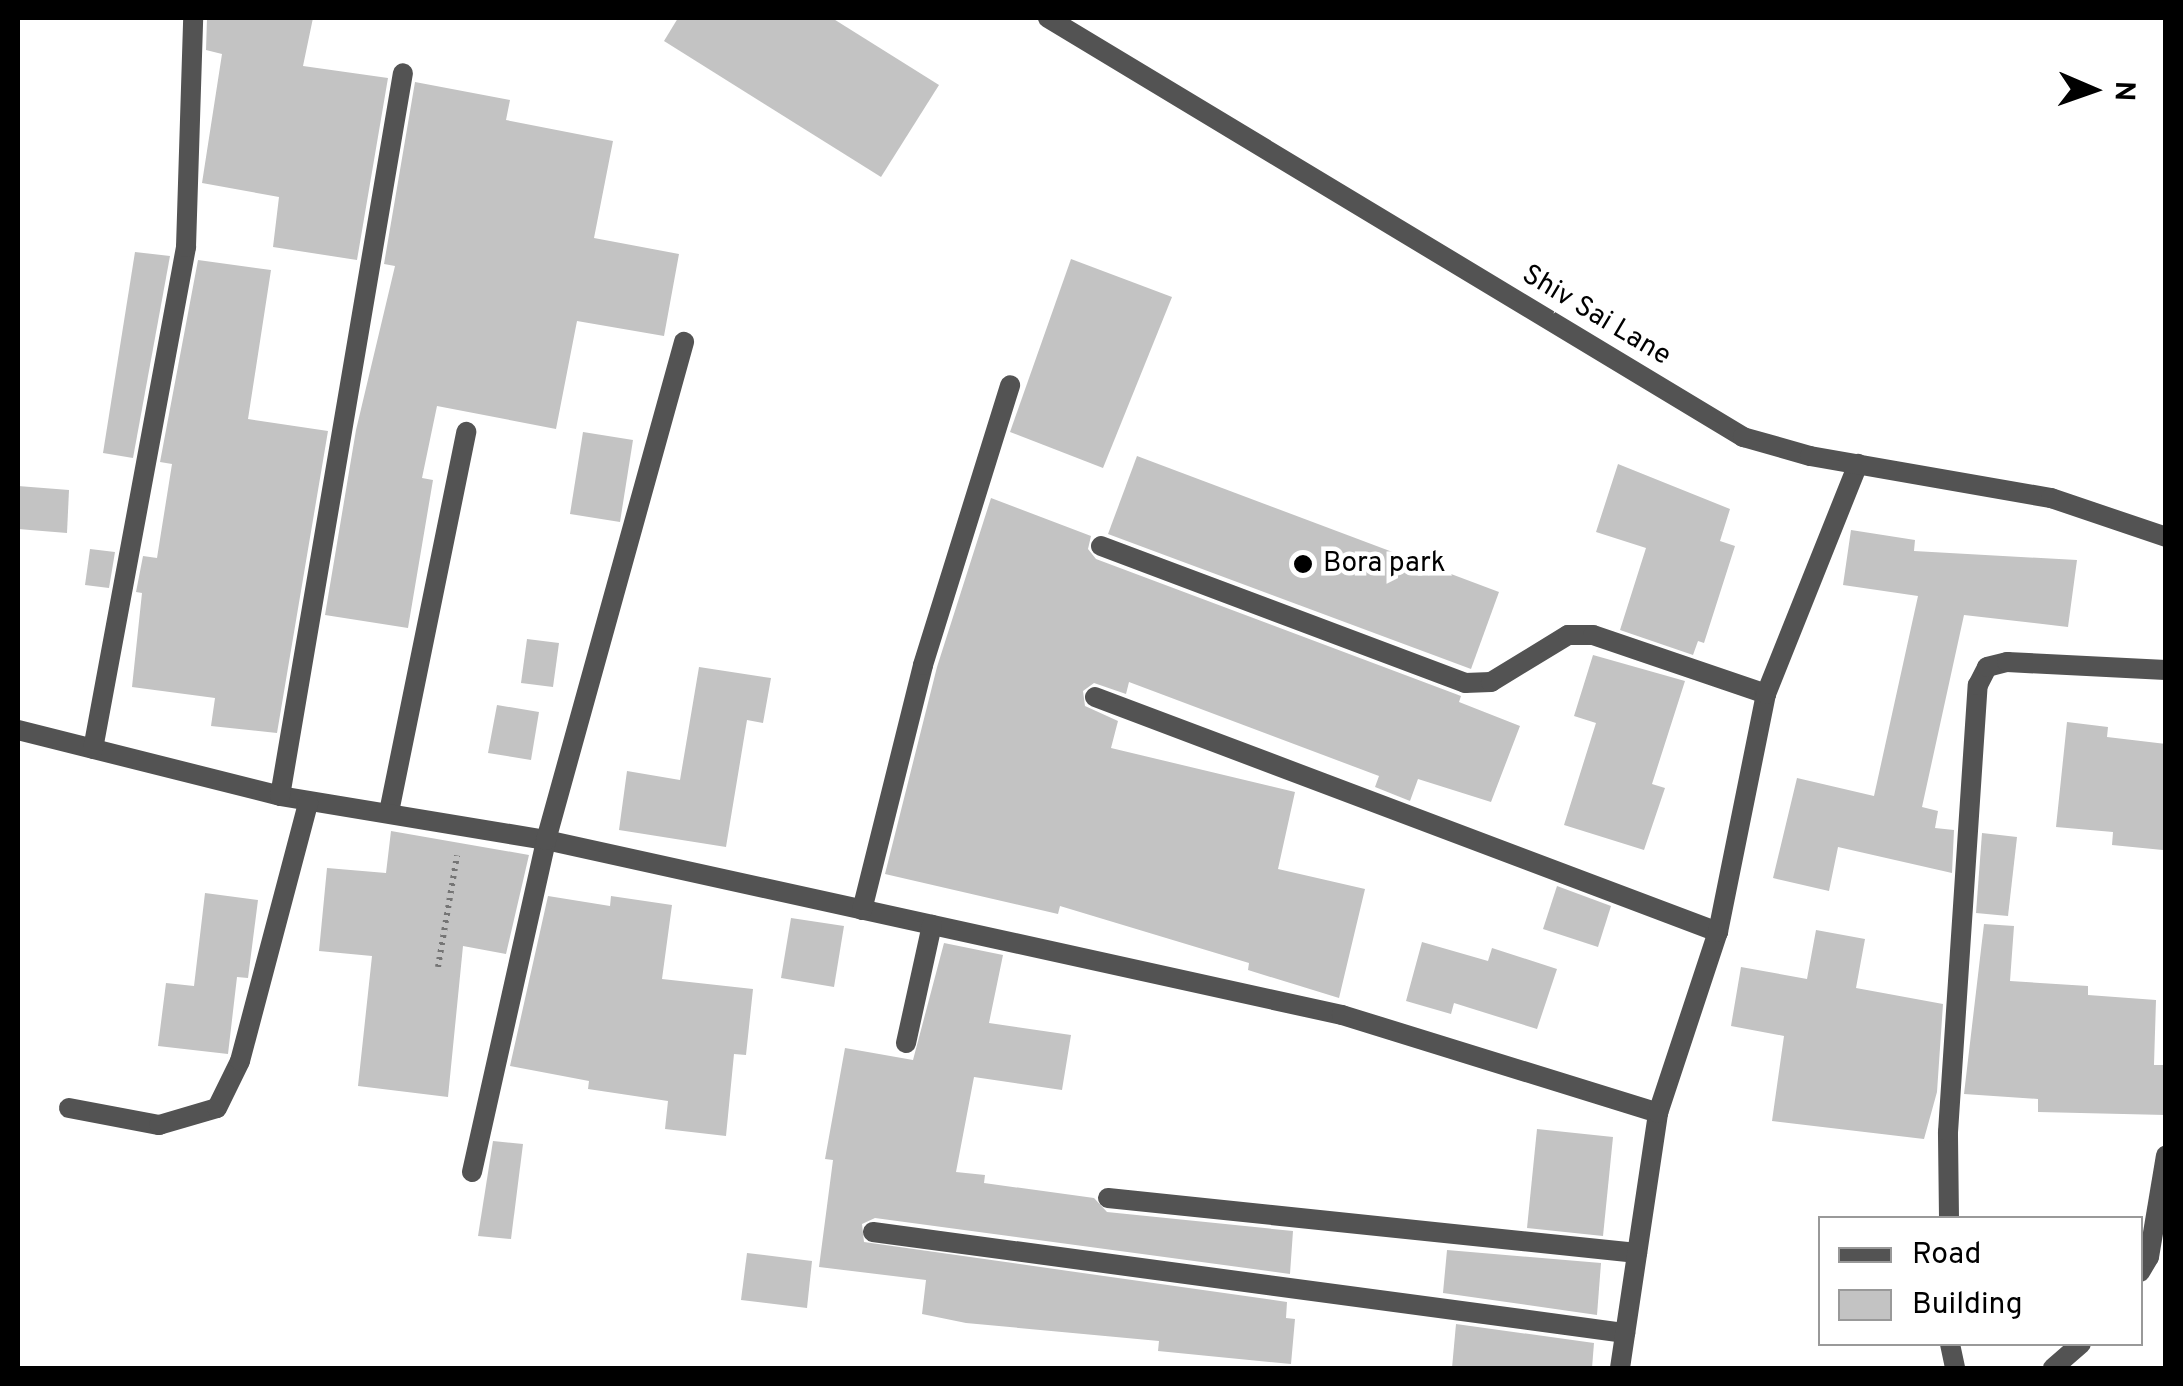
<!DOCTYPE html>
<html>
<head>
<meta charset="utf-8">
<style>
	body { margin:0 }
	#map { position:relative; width:2183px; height:1386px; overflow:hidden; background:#fff; font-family:Overpass,sans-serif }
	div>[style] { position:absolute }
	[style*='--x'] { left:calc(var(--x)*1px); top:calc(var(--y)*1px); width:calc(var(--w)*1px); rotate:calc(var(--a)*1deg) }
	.building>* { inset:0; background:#c3c3c3 }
	.path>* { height:6px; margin-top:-3px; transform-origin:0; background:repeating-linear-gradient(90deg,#757575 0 2.5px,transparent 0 7.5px) }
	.service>* { height:20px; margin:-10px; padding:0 10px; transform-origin:10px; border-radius:10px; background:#535353 }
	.minor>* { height:20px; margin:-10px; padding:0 10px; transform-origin:10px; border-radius:10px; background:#535353 }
	.tertiary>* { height:20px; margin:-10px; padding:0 10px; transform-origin:10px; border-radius:10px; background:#535353 }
	.dots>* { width:28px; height:28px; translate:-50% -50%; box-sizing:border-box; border:5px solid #fff; border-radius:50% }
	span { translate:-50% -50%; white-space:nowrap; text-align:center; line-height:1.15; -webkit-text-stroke:9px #fff; paint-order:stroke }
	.street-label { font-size:28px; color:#000 }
	.poi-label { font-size:28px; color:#000 }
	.left { translate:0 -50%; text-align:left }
	.frame { position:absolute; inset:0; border:20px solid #000; pointer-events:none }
	.legend { position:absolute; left:1818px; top:1216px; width:325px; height:130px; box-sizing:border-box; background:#fff; border:2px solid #999; margin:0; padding:12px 18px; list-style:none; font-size:30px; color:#000 }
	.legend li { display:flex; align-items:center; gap:20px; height:50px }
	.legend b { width:50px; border:2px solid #999 }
	.north { position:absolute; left:2043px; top:40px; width:100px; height:100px; -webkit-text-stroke:8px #fff; paint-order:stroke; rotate:92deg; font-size:28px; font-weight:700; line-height:40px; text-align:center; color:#000 }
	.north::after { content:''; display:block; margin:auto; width:35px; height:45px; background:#000; clip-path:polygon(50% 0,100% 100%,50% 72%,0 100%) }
</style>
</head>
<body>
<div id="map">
	<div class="building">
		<div style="clip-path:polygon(207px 18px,313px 18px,303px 66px,388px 78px,357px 260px,273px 247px,279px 197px,202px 183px,222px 54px,206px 50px)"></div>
		<div style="clip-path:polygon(678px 18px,832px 18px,939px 85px,881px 177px,664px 41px)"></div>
		<div style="clip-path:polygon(415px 82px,510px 100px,506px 120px,613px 141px,594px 238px,679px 254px,664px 336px,577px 321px,556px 429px,437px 406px,422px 478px,433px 480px,408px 628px,325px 615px,356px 430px,395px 266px,384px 264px)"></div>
		<div style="clip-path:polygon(135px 252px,170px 256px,133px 458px,103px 453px)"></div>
		<div style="clip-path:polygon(1071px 259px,1172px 297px,1103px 468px,1010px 432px)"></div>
		<div style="clip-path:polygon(198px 260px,271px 270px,248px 419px,328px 431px,277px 733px,211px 726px,215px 698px,132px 687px,142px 593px,136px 592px,143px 556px,157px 558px,172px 464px,160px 462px)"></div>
		<div style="clip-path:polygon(583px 432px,633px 440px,620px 522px,570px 514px)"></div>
		<div style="clip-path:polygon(1137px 456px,1499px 592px,1471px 669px,1108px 534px)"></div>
		<div style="clip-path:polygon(1618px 464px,1730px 509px,1720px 541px,1735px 546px,1704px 643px,1698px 641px,1693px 655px,1620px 630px,1646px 548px,1596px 532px)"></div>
		<div style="clip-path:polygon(18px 486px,69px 490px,67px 533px,18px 529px)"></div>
		<div style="clip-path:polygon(991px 498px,1091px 536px,1088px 549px,1096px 559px,1461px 696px,1459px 702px,1520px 726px,1491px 802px,1418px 779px,1410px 801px,1375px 787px,1379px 776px,1129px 682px,1126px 694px,1094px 683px,1083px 691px,1085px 706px,1118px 721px,1111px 748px,1295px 792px,1278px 869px,1365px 889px,1339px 998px,1248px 970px,1249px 963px,1060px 906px,1058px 914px,885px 874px,937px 667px)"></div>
		<div style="clip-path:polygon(1851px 530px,1915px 540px,1914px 551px,2077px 560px,2068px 627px,1964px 615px,1922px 807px,1938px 811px,1935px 828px,1954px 830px,1952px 873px,1838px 847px,1829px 891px,1773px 878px,1797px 778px,1874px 796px,1918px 596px,1843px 585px)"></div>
		<div style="clip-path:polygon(90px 549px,115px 552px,109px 588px,85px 585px)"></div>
		<div style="clip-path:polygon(527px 639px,559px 643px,553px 687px,521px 683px)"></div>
		<div style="clip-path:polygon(1593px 655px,1685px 681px,1652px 784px,1665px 788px,1644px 850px,1564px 825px,1596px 723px,1574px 716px)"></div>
		<div style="clip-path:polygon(699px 667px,771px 678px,763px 723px,747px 720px,726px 847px,619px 830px,627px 771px,680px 780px)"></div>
		<div style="clip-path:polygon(497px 705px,539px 712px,531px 760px,488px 753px)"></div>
		<div style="clip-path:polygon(2067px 722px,2108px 727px,2107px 737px,2166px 744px,2163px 850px,2112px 845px,2113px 832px,2056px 827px)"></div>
		<div style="clip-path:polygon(391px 831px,529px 855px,506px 954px,463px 946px,448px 1097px,358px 1086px,372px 956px,319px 951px,327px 868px,386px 873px)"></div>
		<div style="clip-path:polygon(1982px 833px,2017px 837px,2008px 916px,1976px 913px)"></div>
		<div style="clip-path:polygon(1557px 886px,1611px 906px,1598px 947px,1543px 929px)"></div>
		<div style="clip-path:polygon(205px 893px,258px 900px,248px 978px,237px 977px,228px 1054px,158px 1046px,166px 983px,194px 986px)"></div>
		<div style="clip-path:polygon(548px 896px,610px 906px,611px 896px,672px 905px,662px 979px,753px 989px,746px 1055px,734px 1054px,726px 1136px,665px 1129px,668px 1101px,588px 1089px,589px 1081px,510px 1066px)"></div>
		<div style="clip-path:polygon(791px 918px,844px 926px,834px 987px,781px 978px)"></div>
		<div style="clip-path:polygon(1984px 924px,2014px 926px,2010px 981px,2088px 986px,2088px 995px,2156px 1000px,2154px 1065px,2166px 1065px,2166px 1115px,2038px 1112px,2038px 1099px,1964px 1094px)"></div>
		<div style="clip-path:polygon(1816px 930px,1865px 939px,1856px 988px,1943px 1004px,1937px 1092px,1924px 1139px,1772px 1121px,1784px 1036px,1731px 1026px,1741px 967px,1807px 979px)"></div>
		<div style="clip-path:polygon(1422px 942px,1488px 961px,1492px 948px,1557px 969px,1537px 1029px,1454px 1003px,1451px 1014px,1406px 1001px)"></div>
		<div style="clip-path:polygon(944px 943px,1003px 955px,989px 1023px,1071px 1035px,1062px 1090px,974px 1077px,956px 1172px,985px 1175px,984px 1183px,1094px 1198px,1107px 1212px,1293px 1231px,1290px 1274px,875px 1218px,862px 1224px,864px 1242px,1287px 1302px,1286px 1318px,1295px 1319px,1291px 1364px,1158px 1351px,1159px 1341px,966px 1323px,922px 1314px,926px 1280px,819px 1267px,833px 1160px,825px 1159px,845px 1048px,913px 1060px)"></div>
		<div style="clip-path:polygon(1537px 1129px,1613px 1137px,1603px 1236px,1527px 1228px)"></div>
		<div style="clip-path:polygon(493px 1141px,523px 1144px,511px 1239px,478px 1236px)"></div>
		<div style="clip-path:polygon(1447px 1250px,1601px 1263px,1597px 1315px,1443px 1293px)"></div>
		<div style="clip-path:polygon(747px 1253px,812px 1261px,807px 1308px,741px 1300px)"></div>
		<div style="clip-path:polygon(1456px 1324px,1594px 1343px,1592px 1368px,1452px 1368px)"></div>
	</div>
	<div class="path">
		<div style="--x:438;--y:967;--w:113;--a:-80.3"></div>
	</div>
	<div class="service">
		<div style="--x:1101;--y:546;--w:389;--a:20.6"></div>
		<div style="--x:1465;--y:683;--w:26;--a:-2"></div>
		<div style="--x:1491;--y:682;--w:90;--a:-31.4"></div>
		<div style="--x:1568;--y:635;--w:25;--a:0"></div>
		<div style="--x:1593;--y:635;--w:183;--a:18.8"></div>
		<div style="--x:389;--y:812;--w:388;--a:-78.5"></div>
		<div style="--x:1108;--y:1198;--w:532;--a:5.94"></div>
	</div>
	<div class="minor">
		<div style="--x:1095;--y:697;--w:666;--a:20.67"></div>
		<div style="--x:18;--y:730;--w:270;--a:14.1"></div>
		<div style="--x:280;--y:796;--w:270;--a:9.4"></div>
		<div style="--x:546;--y:840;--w:815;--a:12.4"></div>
		<div style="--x:1342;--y:1015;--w:331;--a:17.2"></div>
		<div style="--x:93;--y:749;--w:511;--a:-79.5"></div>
		<div style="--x:186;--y:247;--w:229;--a:-88.2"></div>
		<div style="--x:280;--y:796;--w:733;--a:-80.35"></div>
		<div style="--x:862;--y:910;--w:252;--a:-76"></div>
		<div style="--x:923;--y:665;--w:293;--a:-72.7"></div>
		<div style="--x:906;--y:1043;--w:121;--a:-77.6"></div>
		<div style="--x:69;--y:1108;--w:92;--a:10.7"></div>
		<div style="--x:159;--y:1125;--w:60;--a:-16.3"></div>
		<div style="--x:217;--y:1108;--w:52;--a:-63.9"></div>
		<div style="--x:240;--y:1061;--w:267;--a:-75.2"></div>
		<div style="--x:472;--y:1172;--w:340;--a:-77.4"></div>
		<div style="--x:546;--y:840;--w:517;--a:-74.51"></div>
		<div style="--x:1949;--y:1218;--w:86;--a:-90.7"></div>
		<div style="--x:1948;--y:1132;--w:448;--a:-86.2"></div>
		<div style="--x:1978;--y:685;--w:20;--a:-63"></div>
		<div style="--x:1987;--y:667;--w:21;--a:-14"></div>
		<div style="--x:2007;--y:662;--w:159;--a:2.9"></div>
		<div style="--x:873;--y:1232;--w:759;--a:7.65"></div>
		<div style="--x:2140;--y:1272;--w:17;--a:-59"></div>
		<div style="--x:2149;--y:1257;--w:103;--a:-80.5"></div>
		<div style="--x:1950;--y:1344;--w:25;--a:78"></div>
		<div style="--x:1620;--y:1368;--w:258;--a:-81.5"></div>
		<div style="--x:1658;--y:1113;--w:191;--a:-71.7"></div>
		<div style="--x:1718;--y:932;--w:243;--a:-78.6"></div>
		<div style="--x:1766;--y:694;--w:248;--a:-68.2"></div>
		<div style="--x:2053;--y:1368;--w:37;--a:-41"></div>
	</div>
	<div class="tertiary">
		<div style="--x:1048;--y:18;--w:812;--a:31.08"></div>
		<div style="--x:1743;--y:437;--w:70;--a:15.8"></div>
		<div style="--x:1810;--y:456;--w:245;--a:9.9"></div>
		<div style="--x:2051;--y:498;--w:121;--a:18.7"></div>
	</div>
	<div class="dots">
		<div style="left:1303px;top:564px;background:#000"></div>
	</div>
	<div class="street-label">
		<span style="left:1596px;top:316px;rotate:31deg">Shiv Sai Lane</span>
	</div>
	<div class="poi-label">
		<span class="left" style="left:1323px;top:564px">Bora park</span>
	</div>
	<div class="frame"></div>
	<ul class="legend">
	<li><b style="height:12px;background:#535353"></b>Road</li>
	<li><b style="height:28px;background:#c3c3c3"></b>Building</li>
	</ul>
	<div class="north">N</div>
</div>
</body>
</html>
